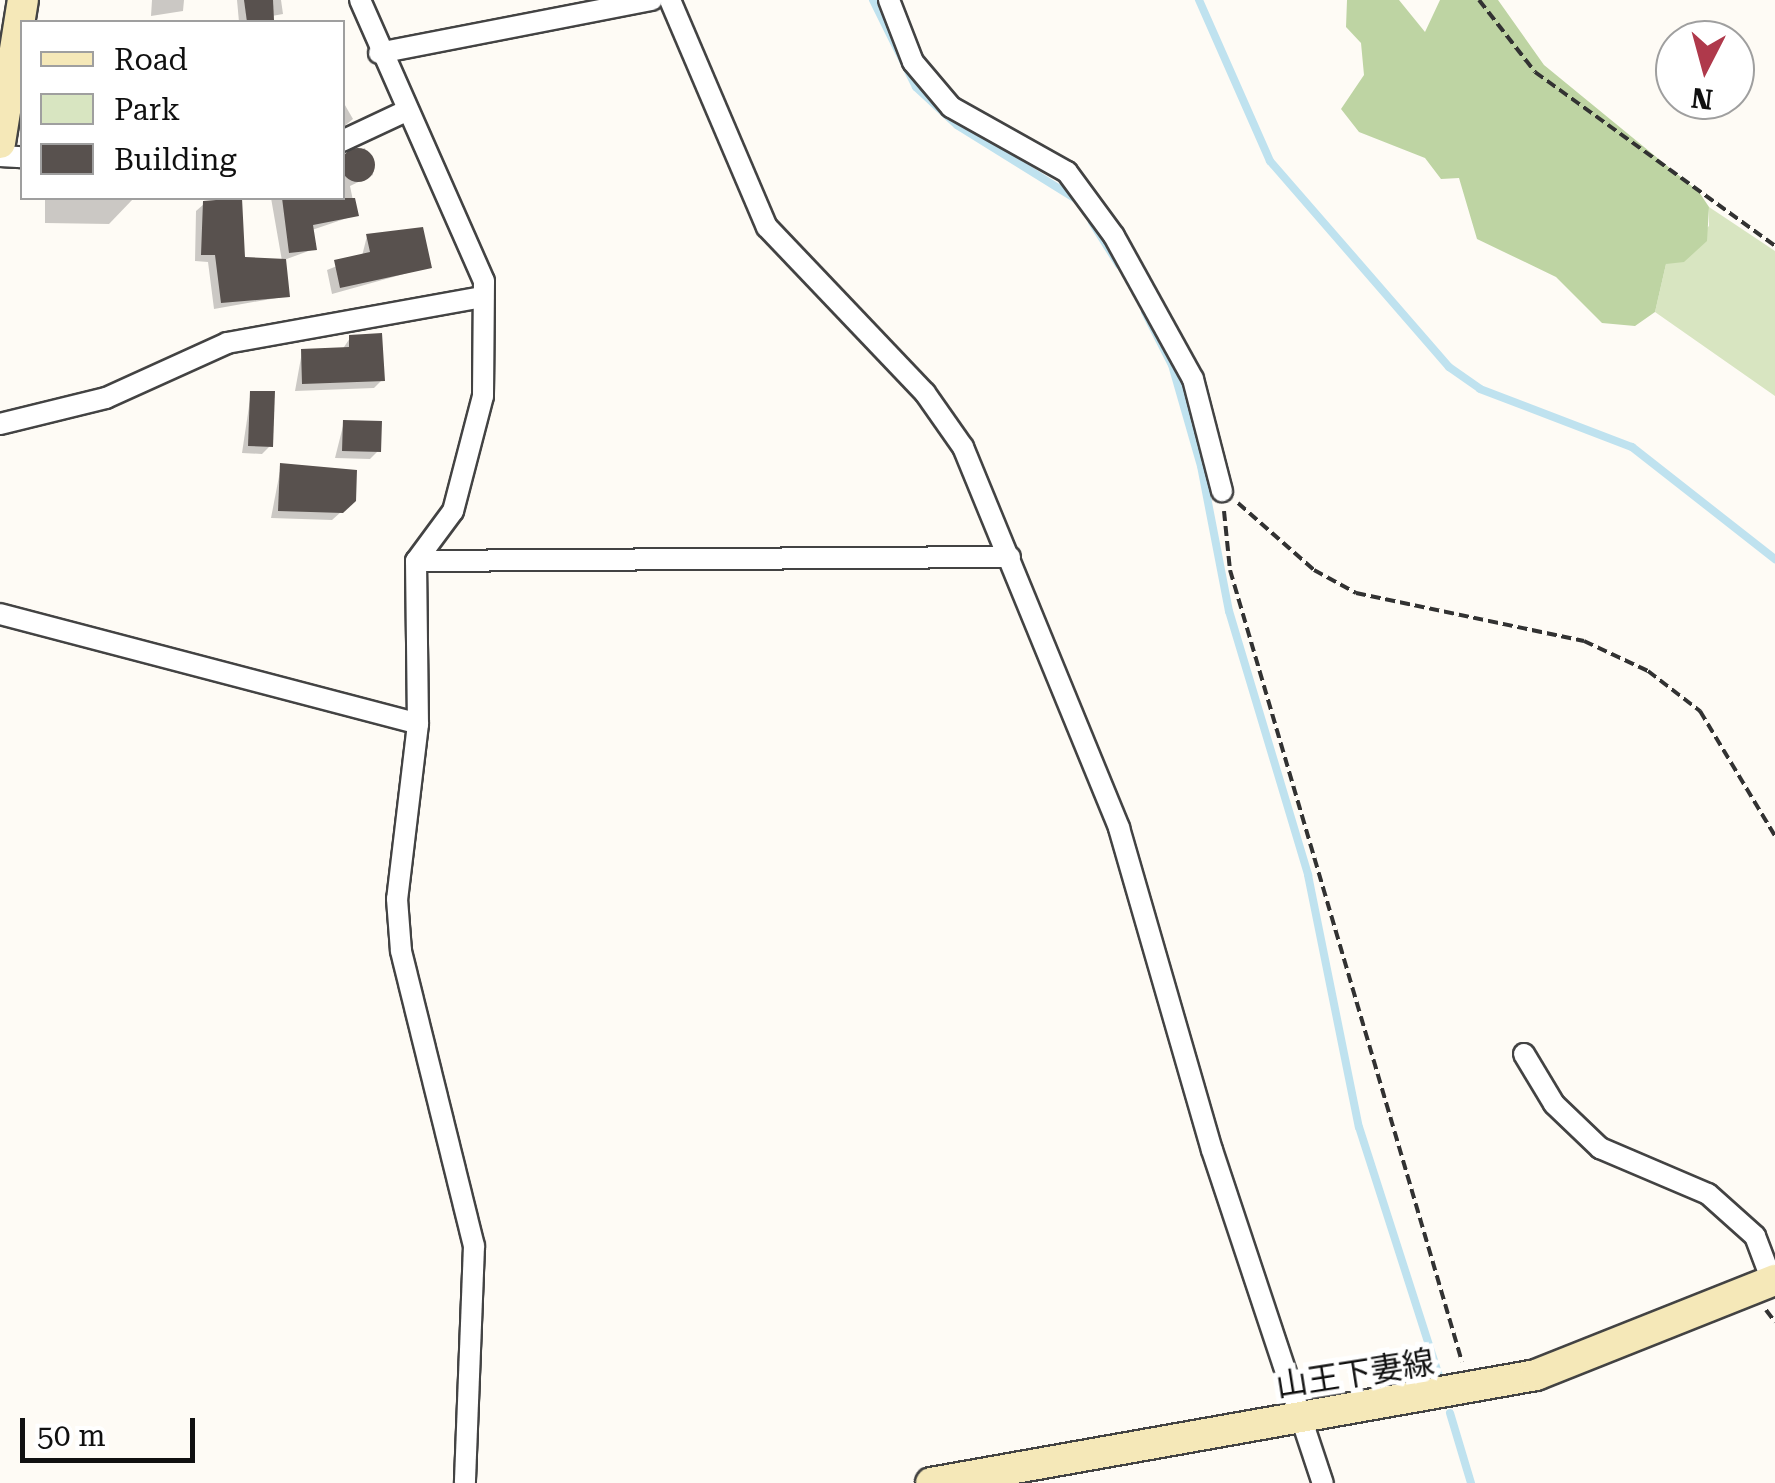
<!DOCTYPE html>
<html>
<head>
<meta charset="utf-8">
<style>
	body { margin:0 }
	#map { position:relative; width:1775px; height:1483px; overflow:hidden; background:#fefbf5; font-family:"Roboto Serif","Noto Sans JP",serif }
	div>[style] { position:absolute }
	[style*='--x'] { left:calc(var(--x)*1px); top:calc(var(--y)*1px); width:calc(var(--w)*1px); rotate:calc(var(--a)*1deg) }
	.green>* { inset:0; background:#d8e5c1 }
	.forest>* { inset:0; background:#bed4a3 }
	.shadow>* { inset:0; background:#0003 }
	.stream>* { height:8px; margin:-4px; padding:0 4px; transform-origin:4px; border-radius:4px; background:#bfe2ef }
	.building>* { inset:0; background:#58514e }
	.round { border-radius:50% }
	.path>* { height:4px; margin-top:-2px; transform-origin:0; background:repeating-linear-gradient(90deg,#323232 0 10px,transparent 0 15px) }
	.roads { filter:drop-shadow(2px 0 #434343) drop-shadow(-2px 0 #434343) drop-shadow(0 2px #434343) drop-shadow(0 -2px #434343) }
	.street>* { height:20px; margin:-10px; padding:0 10px; transform-origin:10px; border-radius:10px; background:#fff }
	.secondary>* { height:30px; margin:-15px; padding:0 15px; transform-origin:15px; border-radius:15px; background:#f5e8b8 }
	span { translate:-50% -50%; white-space:nowrap; text-align:center; line-height:1.15; -webkit-text-stroke:10px #fff; paint-order:stroke }
	.street-label { font-size:32px; color:#101010 }
	.legend { position:absolute; left:20px; top:20px; width:325px; height:180px; box-sizing:border-box; background:#fff; border:2px solid #9f9f9f; margin:0; padding:12px 18px; list-style:none; font-size:30px; color:#101010 }
	.legend li { display:flex; align-items:center; gap:20px; height:50px }
	.legend b { width:50px; border:2px solid #9f9f9f }
	.north { position:absolute; left:1655px; top:20px; width:100px; height:100px; box-sizing:border-box; background:#fff; border:2px solid #9f9f9f; border-radius:50%; rotate:186deg; font-size:28px; font-weight:700; line-height:40px; text-align:center; color:#101010 }
	.north::after { content:''; display:block; margin:auto; width:35px; height:45px; background:#af394b; clip-path:polygon(50% 0,100% 100%,50% 72%,0 100%) }
	.scale { position:absolute; left:20px; top:1418px; width:175px; height:45px; box-sizing:border-box; border:5px solid #101010; border-top:0; padding-left:12px; font-size:30px; line-height:35px; white-space:nowrap; color:#101010; -webkit-text-stroke:8px #fff; paint-order:stroke }
</style>
</head>
<body>
<div id="map">
	<div class="green">
		<div style="clip-path:polygon(1709px 207px,1775px 251px,1775px 396px,1655px 312px,1666px 264px,1709px 226px)"></div>
	</div>
	<div class="forest">
		<div style="clip-path:polygon(1347px 0,1399px 0,1425px 32px,1440px 0,1498px 0,1544px 65px,1699px 192px,1709px 207px,1707px 241px,1684px 262px,1666px 264px,1655px 312px,1635px 326px,1602px 323px,1556px 277px,1477px 239px,1459px 178px,1441px 179px,1425px 158px,1359px 132px,1341px 109px,1364px 75px,1361px 43px,1346px 27px)"></div>
	</div>
	<div class="shadow">
		<div style="clip-path:polygon(152px 0,184px 0,183px 11px,151px 16px)"></div>
		<div style="clip-path:polygon(237px 0,281px 0,283px 14px,239px 22px)"></div>
		<div style="clip-path:polygon(342px 100px,353px 119px,342px 128px)"></div>
		<div style="clip-path:polygon(365px 148px,373px 175px,350px 186px,356px 215px,312px 230px,314px 249px,284px 260px,288px 296px,214px 309px,208px 262px,195px 261px,196px 211px,204px 204px,243px 259px,282px 261px,271px 198px,342px 198px,342px 157px)"></div>
		<div style="clip-path:polygon(45px 198px,134px 198px,109px 224px,45px 223px)"></div>
		<div style="clip-path:polygon(367px 236px,429px 267px,332px 294px,327px 270px,362px 256px)"></div>
		<div style="clip-path:polygon(350px 338px,382px 380px,374px 388px,295px 391px,302px 352px,342px 350px)"></div>
		<div style="clip-path:polygon(251px 393px,270px 446px,262px 454px,242px 453px)"></div>
		<div style="clip-path:polygon(344px 422px,378px 451px,370px 459px,335px 458px)"></div>
		<div style="clip-path:polygon(281px 466px,341px 512px,332px 520px,271px 518px)"></div>
	</div>
	<div class="stream">
		<div style="--x:873;--y:0;--w:97;--a:63.7"></div>
		<div style="--x:916;--y:87;--w:56;--a:42.8"></div>
		<div style="--x:957;--y:125;--w:144;--a:31.9"></div>
		<div style="--x:1199;--y:0;--w:176;--a:66.2"></div>
		<div style="--x:1270;--y:161;--w:273;--a:49"></div>
		<div style="--x:1449;--y:367;--w:38;--a:35"></div>
		<div style="--x:1480;--y:389;--w:163;--a:20.9"></div>
		<div style="--x:1632;--y:447;--w:182;--a:38.1"></div>
		<div style="--x:1092;--y:222;--w:51;--a:57.9"></div>
		<div style="--x:1145;--y:312;--w:59;--a:63"></div>
		<div style="--x:1172;--y:365;--w:105;--a:74"></div>
		<div style="--x:1201;--y:466;--w:148;--a:79.1"></div>
		<div style="--x:1229;--y:611;--w:276;--a:73.3"></div>
		<div style="--x:1308;--y:875;--w:257;--a:78.6"></div>
		<div style="--x:1359;--y:1127;--w:266;--a:72.2"></div>
		<div style="--x:1450;--y:1413;--w:73;--a:73.3"></div>
	</div>
	<div class="building">
		<div style="clip-path:polygon(244px 0,273px 0,274px 20px,247px 22px)"></div>
		<div class="round" style="left:341px;top:148px;width:34px;height:34px"></div>
		<div style="clip-path:polygon(242px 198px,245px 257px,286px 259px,290px 297px,221px 303px,215px 255px,201px 255px,203px 201px)"></div>
		<div style="clip-path:polygon(282px 198px,355px 198px,359px 216px,313px 225px,317px 250px,289px 253px)"></div>
		<div style="clip-path:polygon(423px 227px,432px 268px,340px 288px,334px 260px,370px 252px,366px 234px)"></div>
		<div style="clip-path:polygon(382px 333px,385px 381px,302px 384px,301px 349px,349px 347px,349px 335px)"></div>
		<div style="clip-path:polygon(250px 391px,275px 391px,273px 447px,248px 446px)"></div>
		<div style="clip-path:polygon(343px 420px,382px 421px,381px 452px,342px 451px)"></div>
		<div style="clip-path:polygon(280px 463px,357px 470px,356px 501px,343px 513px,278px 511px)"></div>
	</div>
	<div class="path">
		<div style="--x:1479;--y:0;--w:91;--a:52.1"></div>
		<div style="--x:1535;--y:72;--w:296;--a:35.9"></div>
		<div style="--x:1238;--y:503;--w:101;--a:41.4"></div>
		<div style="--x:1314;--y:570;--w:48;--a:28.7"></div>
		<div style="--x:1356;--y:593;--w:233;--a:11.9"></div>
		<div style="--x:1584;--y:641;--w:71;--a:25.1"></div>
		<div style="--x:1648;--y:671;--w:66;--a:37.6"></div>
		<div style="--x:1700;--y:711;--w:146;--a:59"></div>
		<div style="--x:1224;--y:511;--w:59;--a:84.2"></div>
		<div style="--x:1230;--y:570;--w:825;--a:73.67"></div>
		<div style="--x:1766;--y:1310;--w:15;--a:53"></div>
	</div>
	<div class="roads">
		<div class="street">
			<div style="--x:360;--y:0;--w:307;--a:66.2"></div>
			<div style="--x:484;--y:281;--w:115;--a:90.5"></div>
			<div style="--x:483;--y:396;--w:119;--a:104.6"></div>
			<div style="--x:453;--y:511;--w:62;--a:126.5"></div>
			<div style="--x:416;--y:561;--w:163;--a:89.3"></div>
			<div style="--x:418;--y:724;--w:176;--a:96.8"></div>
			<div style="--x:397;--y:899;--w:52;--a:85.6"></div>
			<div style="--x:401;--y:951;--w:304;--a:76.1"></div>
			<div style="--x:474;--y:1246;--w:237;--a:92.2"></div>
			<div style="--x:670;--y:0;--w:247;--a:66.9"></div>
			<div style="--x:767;--y:227;--w:229;--a:46.4"></div>
			<div style="--x:925;--y:393;--w:66;--a:54.9"></div>
			<div style="--x:963;--y:447;--w:412;--a:67.7"></div>
			<div style="--x:1119;--y:828;--w:335;--a:73.9"></div>
			<div style="--x:1212;--y:1150;--w:351;--a:71.6"></div>
			<div style="--x:889;--y:0;--w:66;--a:68.8"></div>
			<div style="--x:913;--y:62;--w:59;--a:49.8"></div>
			<div style="--x:951;--y:107;--w:133;--a:29.3"></div>
			<div style="--x:1067;--y:172;--w:79;--a:53.7"></div>
			<div style="--x:1114;--y:236;--w:163;--a:61.1"></div>
			<div style="--x:1193;--y:379;--w:116;--a:75.5"></div>
			<div style="--x:379;--y:53;--w:278;--a:-11"></div>
			<div style="--x:342;--y:141;--w:71;--a:-25.1"></div>
			<div style="--x:0;--y:156;--w:22;--a:3"></div>
			<div style="--x:0;--y:424;--w:109;--a:-13.8"></div>
			<div style="--x:106;--y:398;--w:133;--a:-24.4"></div>
			<div style="--x:227;--y:343;--w:260;--a:-10.2"></div>
			<div style="--x:416;--y:561;--w:594;--a:-0.39"></div>
			<div style="--x:0;--y:614;--w:432;--a:14.7"></div>
			<div style="--x:1524;--y:1054;--w:58;--a:59"></div>
			<div style="--x:1554;--y:1104;--w:64;--a:43.7"></div>
			<div style="--x:1600;--y:1148;--w:117;--a:23.1"></div>
			<div style="--x:1708;--y:1194;--w:63;--a:41.8"></div>
			<div style="--x:1755;--y:1236;--w:48;--a:69.3"></div>
		</div>
		<div class="secondary">
			<div style="--x:0;--y:143;--w:145;--a:-80.9"></div>
			<div style="--x:931;--y:1483;--w:615;--a:-10.12"></div>
			<div style="--x:1536;--y:1375;--w:257;--a:-21.7"></div>
		</div>
	</div>
	<div class="street-label">
		<span style="left:1355px;top:1374px;rotate:-9deg">山王下妻線</span>
	</div>
	<ul class="legend">
	<li><b style="height:12px;background:#f5e8b8"></b>Road</li>
	<li><b style="height:28px;background:#d8e5c1"></b>Park</li>
	<li><b style="height:28px;background:#58514e"></b>Building</li>
	</ul>
	<div class="north">N</div>
	<div class="scale">50 m</div>
</div>
</body>
</html>
